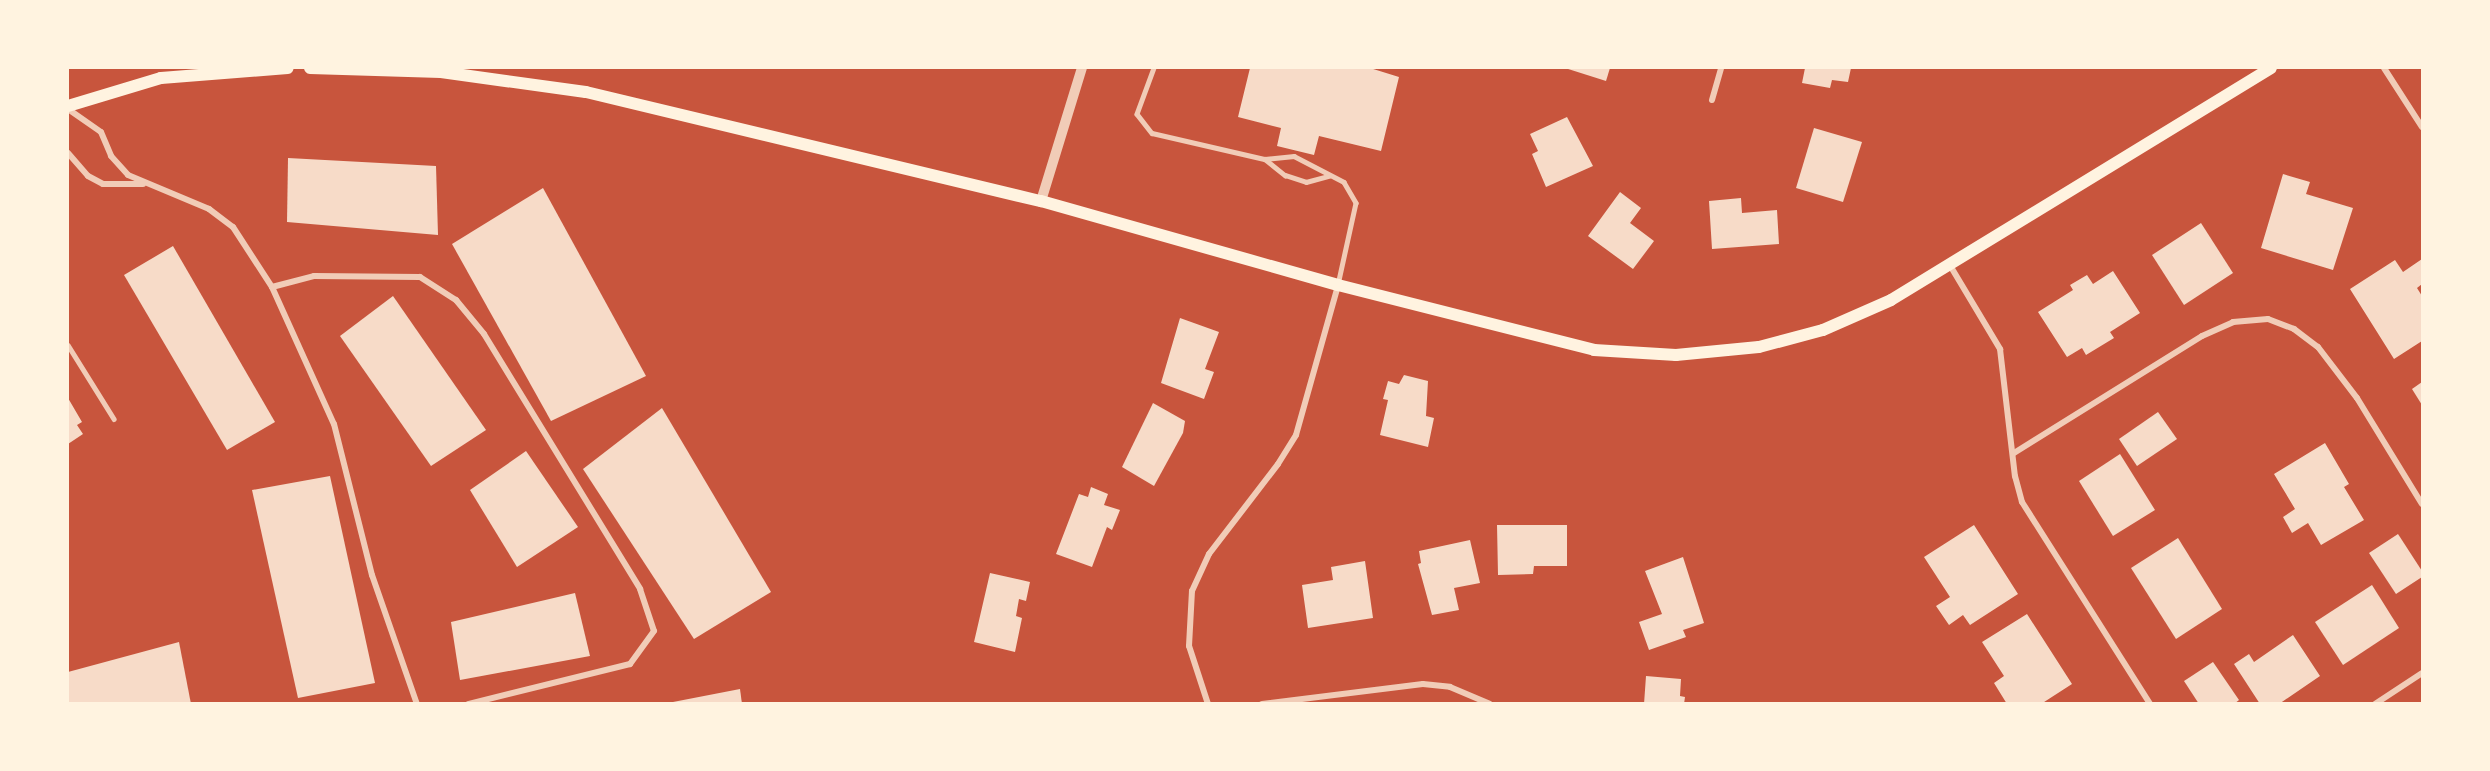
<!DOCTYPE html>
<html>
<head>
<meta charset="utf-8">
<style>
	body { margin:0 }
	#map { position:relative; width:2490px; height:771px; overflow:hidden; background:#c8553d; font-family:Rubik,sans-serif }
	div>[style] { position:absolute }
	[style*='--x'] { left:calc(var(--x)*1px); top:calc(var(--y)*1px); width:calc(var(--w)*1px); rotate:calc(var(--a)*1deg) }
	.building>* { inset:0; background:#f7dbc8 }
	.service>* { height:4.5px; margin:-2.25px; padding:0 2.25px; transform-origin:2.25px; border-radius:2.25px; background:#f1ccb7 }
	.minor>* { height:6px; margin:-3px; padding:0 3px; transform-origin:3px; border-radius:3px; background:#f1ccb7 }
	.tertiary>* { height:10px; margin:-5px; padding:0 5px; transform-origin:5px; border-radius:5px; background:#f1ccb7 }
	.secondary>* { height:12px; margin:-6px; padding:0 6px; transform-origin:6px; border-radius:6px; background:#fff3e0 }
	span { translate:-50% -50%; white-space:nowrap; text-align:center; line-height:1.15; -webkit-text-stroke:5px #fff3e0; paint-order:stroke }
	.frame { position:absolute; inset:0; border:69px solid #fff3e0; pointer-events:none }
</style>
</head>
<body>
<div id="map">
	<div class="building">
		<div style="clip-path:polygon(1250px 68px,1370px 68px,1399px 77px,1381px 151px,1319px 136px,1314px 155px,1277px 146px,1281px 128px,1238px 117px)"></div>
		<div style="clip-path:polygon(1565px 68px,1610px 68px,1606px 81px)"></div>
		<div style="clip-path:polygon(1805px 68px,1851px 68px,1848px 82px,1832px 80px,1830px 88px,1802px 83px)"></div>
		<div style="clip-path:polygon(1567px 117px,1593px 166px,1546px 187px,1532px 154px,1538px 151px,1530px 134px)"></div>
		<div style="clip-path:polygon(1814px 128px,1862px 142px,1843px 202px,1796px 188px)"></div>
		<div style="clip-path:polygon(288px 158px,436px 166px,438px 235px,287px 222px)"></div>
		<div style="clip-path:polygon(2283px 174px,2310px 182px,2306px 194px,2353px 208px,2333px 270px,2261px 248px)"></div>
		<div style="clip-path:polygon(543px 188px,646px 376px,551px 421px,452px 244px)"></div>
		<div style="clip-path:polygon(1620px 192px,1641px 208px,1630px 223px,1654px 241px,1633px 269px,1588px 236px)"></div>
		<div style="clip-path:polygon(1741px 198px,1742px 213px,1777px 210px,1779px 244px,1712px 249px,1709px 201px)"></div>
		<div style="clip-path:polygon(2201px 223px,2233px 273px,2184px 305px,2152px 255px)"></div>
		<div style="clip-path:polygon(173px 246px,275px 422px,227px 450px,124px 275px)"></div>
		<div style="clip-path:polygon(2422px 259px,2422px 284px,2417px 288px,2422px 296px,2422px 341px,2394px 359px,2350px 289px,2395px 260px,2403px 272px)"></div>
		<div style="clip-path:polygon(2113px 271px,2140px 313px,2110px 332px,2114px 338px,2086px 355px,2082px 348px,2067px 357px,2038px 312px,2073px 290px,2070px 285px,2087px 275px,2093px 284px)"></div>
		<div style="clip-path:polygon(393px 296px,486px 430px,431px 466px,340px 336px)"></div>
		<div style="clip-path:polygon(1180px 318px,1219px 332px,1205px 369px,1214px 372px,1204px 399px,1161px 383px)"></div>
		<div style="clip-path:polygon(1404px 375px,1428px 381px,1426px 416px,1434px 418px,1428px 447px,1380px 435px,1388px 400px,1383px 399px,1388px 381px,1399px 384px)"></div>
		<div style="clip-path:polygon(2422px 382px,2422px 405px,2412px 389px)"></div>
		<div style="clip-path:polygon(68px 398px,82px 422px,77px 425px,83px 434px,68px 444px)"></div>
		<div style="clip-path:polygon(1153px 403px,1185px 421px,1183px 433px,1154px 486px,1122px 467px)"></div>
		<div style="clip-path:polygon(662px 408px,771px 592px,694px 639px,583px 469px)"></div>
		<div style="clip-path:polygon(2158px 412px,2177px 439px,2137px 466px,2119px 439px)"></div>
		<div style="clip-path:polygon(2325px 443px,2349px 484px,2344px 487px,2364px 520px,2321px 545px,2308px 523px,2292px 533px,2283px 517px,2295px 509px,2274px 474px)"></div>
		<div style="clip-path:polygon(526px 451px,578px 527px,517px 567px,470px 490px)"></div>
		<div style="clip-path:polygon(2120px 454px,2155px 510px,2113px 536px,2079px 481px)"></div>
		<div style="clip-path:polygon(330px 476px,375px 683px,298px 698px,252px 490px)"></div>
		<div style="clip-path:polygon(1091px 487px,1108px 494px,1104px 505px,1120px 510px,1112px 530px,1107px 527px,1092px 567px,1056px 554px,1079px 494px,1088px 497px)"></div>
		<div style="clip-path:polygon(1497px 525px,1567px 525px,1567px 566px,1534px 566px,1533px 574px,1498px 575px)"></div>
		<div style="clip-path:polygon(1974px 525px,2018px 594px,1970px 625px,1963px 615px,1949px 625px,1936px 606px,1950px 597px,1924px 557px)"></div>
		<div style="clip-path:polygon(2398px 534px,2422px 571px,2422px 577px,2396px 594px,2369px 553px)"></div>
		<div style="clip-path:polygon(2178px 538px,2222px 609px,2176px 639px,2131px 568px)"></div>
		<div style="clip-path:polygon(1470px 540px,1480px 583px,1454px 588px,1459px 610px,1432px 615px,1418px 564px,1421px 563px,1419px 551px)"></div>
		<div style="clip-path:polygon(1683px 557px,1704px 623px,1683px 630px,1686px 637px,1649px 650px,1639px 622px,1662px 614px,1645px 571px)"></div>
		<div style="clip-path:polygon(1365px 561px,1373px 618px,1308px 628px,1302px 585px,1333px 580px,1331px 567px)"></div>
		<div style="clip-path:polygon(990px 573px,1030px 582px,1026px 601px,1019px 599px,1016px 616px,1022px 618px,1015px 652px,974px 642px)"></div>
		<div style="clip-path:polygon(2372px 585px,2399px 628px,2343px 665px,2315px 622px)"></div>
		<div style="clip-path:polygon(575px 593px,590px 656px,460px 680px,451px 622px)"></div>
		<div style="clip-path:polygon(2027px 614px,2072px 684px,2041px 704px,2007px 704px,1994px 683px,2004px 676px,1982px 642px)"></div>
		<div style="clip-path:polygon(2293px 635px,2320px 676px,2279px 704px,2260px 704px,2234px 664px,2249px 654px,2254px 662px)"></div>
		<div style="clip-path:polygon(179px 642px,191px 704px,68px 704px,68px 672px)"></div>
		<div style="clip-path:polygon(2213px 662px,2239px 700px,2234px 704px,2199px 704px,2184px 681px)"></div>
		<div style="clip-path:polygon(1646px 676px,1681px 679px,1680px 696px,1685px 697px,1684px 704px,1644px 704px)"></div>
		<div style="clip-path:polygon(740px 689px,742px 704px,673px 704px,673px 702px)"></div>
	</div>
	<div class="service">
		<div style="--x:1154;--y:68;--w:49;--a:110.3"></div>
		<div style="--x:1137;--y:114;--w:24;--a:52"></div>
		<div style="--x:1152;--y:133;--w:116;--a:13"></div>
		<div style="--x:1265;--y:159;--w:29;--a:-6"></div>
		<div style="--x:1294;--y:156;--w:56;--a:27.5"></div>
		<div style="--x:1344;--y:182;--w:24;--a:60"></div>
		<div style="--x:1356;--y:203;--w:84;--a:102.4"></div>
		<div style="--x:1265;--y:159;--w:26;--a:39"></div>
		<div style="--x:1285;--y:175;--w:22;--a:18"></div>
		<div style="--x:1306;--y:182;--w:24;--a:-15"></div>
		<div style="--x:68;--y:345;--w:87;--a:58.1"></div>
	</div>
	<div class="minor">
		<div style="--x:2384;--y:68;--w:70;--a:57.2"></div>
		<div style="--x:1712;--y:100;--w:33;--a:-74"></div>
		<div style="--x:68;--y:109;--w:40;--a:34.9"></div>
		<div style="--x:101;--y:132;--w:26;--a:67"></div>
		<div style="--x:111;--y:156;--w:25;--a:48"></div>
		<div style="--x:128;--y:175;--w:88;--a:22.8"></div>
		<div style="--x:209;--y:209;--w:30;--a:37"></div>
		<div style="--x:233;--y:227;--w:72;--a:57"></div>
		<div style="--x:272;--y:287;--w:43;--a:-14.7"></div>
		<div style="--x:314;--y:276;--w:106;--a:0.5"></div>
		<div style="--x:420;--y:277;--w:43;--a:32.6"></div>
		<div style="--x:456;--y:300;--w:44;--a:50.5"></div>
		<div style="--x:484;--y:334;--w:299;--a:58.5"></div>
		<div style="--x:640;--y:589;--w:44;--a:71.6"></div>
		<div style="--x:654;--y:631;--w:41;--a:126"></div>
		<div style="--x:630;--y:664;--w:167;--a:166.1"></div>
		<div style="--x:68;--y:153;--w:30;--a:49"></div>
		<div style="--x:88;--y:176;--w:17;--a:28"></div>
		<div style="--x:103;--y:184;--w:40;--a:0"></div>
		<div style="--x:1951;--y:267;--w:96;--a:59.1"></div>
		<div style="--x:2000;--y:349;--w:128;--a:83.3"></div>
		<div style="--x:2015;--y:476;--w:27;--a:75"></div>
		<div style="--x:2022;--y:502;--w:239;--a:57.6"></div>
		<div style="--x:272;--y:287;--w:150;--a:65.7"></div>
		<div style="--x:334;--y:424;--w:156;--a:75.9"></div>
		<div style="--x:372;--y:575;--w:137;--a:70.8"></div>
		<div style="--x:2014;--y:453;--w:221;--a:-31.9"></div>
		<div style="--x:2202;--y:336;--w:34;--a:-24"></div>
		<div style="--x:2233;--y:322;--w:35;--a:-5"></div>
		<div style="--x:2268;--y:319;--w:28;--a:21"></div>
		<div style="--x:2294;--y:329;--w:30;--a:37"></div>
		<div style="--x:2318;--y:347;--w:64;--a:52.6"></div>
		<div style="--x:2357;--y:398;--w:124;--a:58.5"></div>
		<div style="--x:1208;--y:704;--w:61;--a:-108.1"></div>
		<div style="--x:1189;--y:646;--w:55;--a:-86.9"></div>
		<div style="--x:1192;--y:591;--w:41;--a:-65.3"></div>
		<div style="--x:1209;--y:554;--w:113;--a:-52.5"></div>
		<div style="--x:1278;--y:464;--w:34;--a:-58"></div>
		<div style="--x:1296;--y:435;--w:155;--a:-74.3"></div>
		<div style="--x:1262;--y:704;--w:162;--a:-7.1"></div>
		<div style="--x:1423;--y:684;--w:27;--a:6"></div>
		<div style="--x:1450;--y:687;--w:43;--a:23"></div>
		<div style="--x:2375;--y:704;--w:56;--a:-33.4"></div>
	</div>
	<div class="tertiary">
		<div style="--x:1041;--y:201;--w:139;--a:-72.9"></div>
	</div>
	<div class="secondary">
		<div style="--x:310;--y:68;--w:131;--a:1.7"></div>
		<div style="--x:441;--y:72;--w:146;--a:7.9"></div>
		<div style="--x:586;--y:92;--w:468;--a:13.5"></div>
		<div style="--x:1041;--y:201;--w:309;--a:15.8"></div>
		<div style="--x:1338;--y:285;--w:264;--a:14.2"></div>
		<div style="--x:1594;--y:350;--w:82;--a:3.5"></div>
		<div style="--x:1676;--y:355;--w:83;--a:-5.5"></div>
		<div style="--x:1759;--y:347;--w:66;--a:-14.9"></div>
		<div style="--x:1823;--y:330;--w:74;--a:-23.8"></div>
		<div style="--x:1891;--y:300;--w:445;--a:-31.4"></div>
		<div style="--x:68;--y:106;--w:97;--a:-16.8"></div>
		<div style="--x:161;--y:78;--w:127;--a:-4.5"></div>
	</div>
	<div class="frame"></div>
</div>
</body>
</html>
